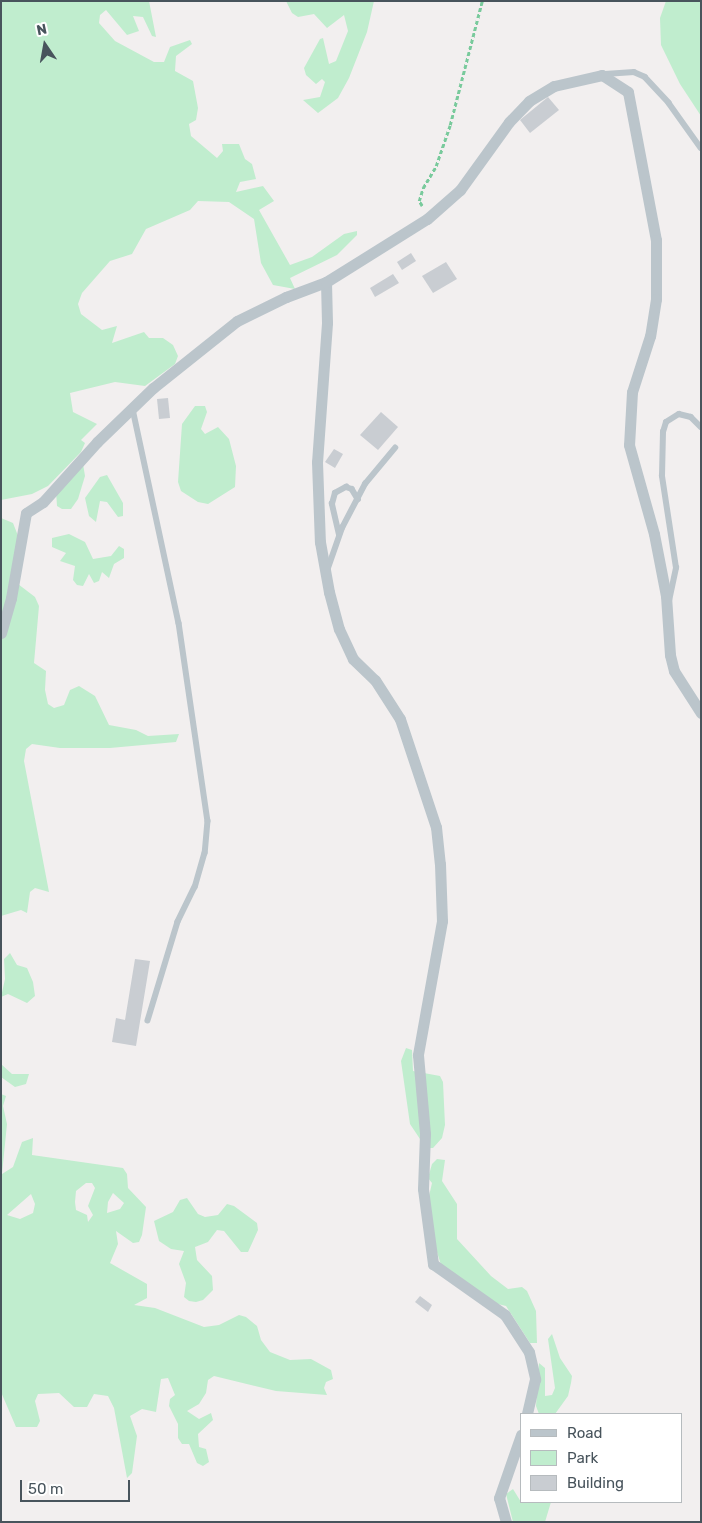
<!DOCTYPE html>
<html>
<head>
<meta charset="utf-8">
<style>
	body { margin:0 }
	#map { position:relative; width:702px; height:1523px; overflow:hidden; background:#f2efef; font-family:Rubik,sans-serif }
	div>[style] { position:absolute }
	[style*='--x'] { left:calc(var(--x)*1px); top:calc(var(--y)*1px); width:calc(var(--w)*1px); rotate:calc(var(--a)*1deg) }
	.green>* { inset:0; background:#c0edce }
	.building>* { inset:0; background:#c9cdd2 }
	.path>* { height:2.5px; margin-top:-1.25px; transform-origin:0; background:repeating-linear-gradient(90deg,#79ca9c 0 4px,transparent 0 6.5px) }
	.lane>* { height:5.5px; margin:-2.75px; padding:0 2.75px; transform-origin:2.75px; border-radius:2.75px; background:#bbc5cb }
	.street>* { height:11px; margin:-5.5px; padding:0 5.5px; transform-origin:5.5px; border-radius:5.5px; background:#bbc5cb }
	span { translate:-50% -50%; white-space:nowrap; text-align:center; line-height:1.15; -webkit-text-stroke:5px #fff; paint-order:stroke }
	.frame { position:absolute; inset:0; border:2px solid #48545c; pointer-events:none }
	.legend { position:absolute; left:520px; top:1413px; width:162px; height:90px; box-sizing:border-box; background:#fff; border:1px solid #b6bbbe; margin:0; padding:6px 9px; list-style:none; font-size:15px; color:#48545c }
	.legend li { display:flex; align-items:center; gap:10px; height:25px }
	.legend b { width:25px; border:1px solid #b6bbbe }
	.north { position:absolute; left:20px; top:20px; width:50px; height:50px; -webkit-text-stroke:4px #fff; paint-order:stroke; rotate:348deg; font-size:14px; font-weight:700; line-height:20px; text-align:center; color:#48545c }
	.north::after { content:''; display:block; margin:auto; width:18px; height:22px; background:#48545c; clip-path:polygon(50% 0,100% 100%,50% 72%,0 100%) }
	.scale { position:absolute; left:20px; top:1480px; width:110px; height:22px; box-sizing:border-box; border:2px solid #48545c; border-top:0; padding-left:6px; font-size:15px; line-height:18px; white-space:nowrap; color:#48545c; -webkit-text-stroke:4px #fff; paint-order:stroke }
</style>
</head>
<body>
<div id="map">
	<div class="green">
		<div style="clip-path:polygon(1px 1px,149px 1px,156px 37px,152px 36px,143px 17px,133px 16px,139px 31px,127px 35px,106px 10px,100px 15px,99px 23px,115px 41px,154px 62px,164px 62px,170px 47px,190px 40px,192px 44px,176px 56px,175px 71px,193px 81px,198px 108px,196px 120px,189px 124px,191px 136px,217px 158px,223px 151px,222px 144px,239px 144px,245px 159px,252px 164px,256px 179px,240px 182px,236px 192px,263px 186px,274px 201px,259px 210px,290px 265px,312px 257px,344px 234px,357px 231px,357px 235px,337px 255px,290px 278px,295px 289px,273px 285px,261px 263px,254px 219px,229px 202px,198px 201px,190px 210px,146px 229px,132px 254px,110px 261px,82px 293px,78px 304px,81px 314px,102px 330px,117px 326px,112px 343px,144px 332px,149px 338px,163px 338px,173px 345px,178px 356px,175px 364px,145px 386px,115px 382px,70px 393px,73px 412px,97px 424px,81px 440px,85px 443px,81px 452px,48px 486px,32px 494px,1px 500px)"></div>
		<div style="clip-path:polygon(286px 1px,374px 1px,367px 32px,349px 78px,338px 98px,318px 113px,303px 100px,320px 97px,325px 82px,322px 79px,316px 84px,306px 75px,304px 68px,320px 39px,323px 38px,329px 64px,336px 61px,348px 31px,344px 15px,327px 28px,314px 14px,298px 17px,292px 13px)"></div>
		<div style="clip-path:polygon(666px 1px,701px 1px,701px 116px,680px 84px,661px 45px,660px 18px)"></div>
		<div style="clip-path:polygon(195px 406px,205px 406px,207px 412px,201px 429px,205px 434px,218px 427px,229px 439px,236px 466px,235px 487px,208px 504px,198px 502px,181px 491px,178px 482px,182px 424px)"></div>
		<div style="clip-path:polygon(83px 464px,85px 476px,78px 499px,71px 509px,62px 509px,57px 506px,56px 491px)"></div>
		<div style="clip-path:polygon(107px 475px,123px 503px,123px 516px,118px 517px,107px 502px,100px 501px,96px 522px,89px 516px,85px 498px,100px 477px)"></div>
		<div style="clip-path:polygon(1px 518px,13px 523px,20px 541px,18px 584px,35px 597px,39px 606px,34px 663px,46px 671px,45px 690px,48px 704px,54px 708px,64px 705px,70px 690px,79px 686px,95px 696px,109px 725px,136px 730px,148px 736px,179px 734px,176px 742px,110px 748px,60px 748px,32px 744px,26px 749px,24px 761px,49px 892px,35px 888px,30px 892px,27px 913px,21px 910px,1px 916px)"></div>
		<div style="clip-path:polygon(69px 534px,85px 542px,93px 559px,111px 556px,119px 546px,124px 549px,124px 558px,114px 564px,109px 578px,102px 572px,99px 581px,94px 583px,89px 574px,83px 586px,77px 585px,73px 580px,75px 566px,60px 561px,66px 553px,52px 547px,52px 538px)"></div>
		<div style="clip-path:polygon(10px 953px,17px 965px,27px 968px,33px 982px,35px 996px,27px 1003px,8px 994px,1px 997px,5px 979px,4px 959px)"></div>
		<div style="clip-path:polygon(406px 1048px,412px 1050px,413px 1071px,440px 1076px,443px 1082px,445px 1125px,442px 1138px,433px 1148px,426px 1148px,410px 1124px,401px 1061px)"></div>
		<div style="clip-path:polygon(1px 1064px,12px 1074px,29px 1074px,26px 1084px,15px 1087px,1px 1077px)"></div>
		<div style="clip-path:polygon(evenodd,1px 1094px,6px 1096px,3px 1106px,7px 1124px,2px 1174px,13px 1167px,22px 1142px,33px 1138px,32px 1155px,123px 1168px,127px 1174px,128px 1188px,146px 1207px,142px 1235px,139px 1242px,133px 1243px,116px 1231px,118px 1244px,110px 1263px,147px 1284px,147px 1298px,134px 1305px,155px 1308px,204px 1327px,219px 1325px,239px 1315px,246px 1317px,257px 1326px,261px 1340px,270px 1352px,290px 1360px,311px 1359px,331px 1370px,333px 1379px,326px 1382px,324px 1388px,327px 1395px,276px 1391px,214px 1376px,208px 1380px,206px 1393px,199px 1404px,187px 1411px,199px 1419px,211px 1413px,213px 1420px,198px 1434px,199px 1447px,206px 1449px,209px 1462px,203px 1466px,197px 1463px,189px 1444px,182px 1444px,178px 1438px,178px 1424px,169px 1406px,170px 1399px,175px 1395px,168px 1378px,161px 1379px,156px 1412px,142px 1409px,130px 1416px,137px 1436px,132px 1473px,127px 1478px,114px 1408px,108px 1396px,94px 1394px,87px 1407px,74px 1407px,59px 1393px,38px 1394px,35px 1401px,40px 1421px,37px 1427px,16px 1427px,1px 1392px,1px 1094px,86px 1183px,92px 1183px,95px 1188px,88px 1206px,93px 1215px,88px 1222px,87px 1215px,76px 1210px,75px 1202px,76px 1191px,86px 1183px,1px 1094px,113px 1193px,124px 1203px,120px 1209px,107px 1213px,108px 1202px,113px 1193px,1px 1094px,31px 1194px,35px 1204px,33px 1213px,20px 1219px,7px 1215px,31px 1194px)"></div>
		<div style="clip-path:polygon(437px 1159px,445px 1160px,442px 1181px,457px 1204px,457px 1239px,491px 1276px,508px 1289px,522px 1287px,527px 1291px,536px 1311px,537px 1343px,530px 1343px,506px 1306px,486px 1301px,442px 1268px,430px 1230px,429px 1196px,432px 1183px,428px 1178px,432px 1164px)"></div>
		<div style="clip-path:polygon(187px 1198px,198px 1214px,205px 1217px,218px 1215px,227px 1204px,234px 1206px,257px 1223px,258px 1230px,248px 1252px,241px 1252px,224px 1231px,217px 1230px,208px 1242px,195px 1247px,197px 1260px,212px 1276px,213px 1290px,203px 1300px,196px 1302px,189px 1301px,184px 1297px,186px 1283px,179px 1264px,184px 1251px,171px 1249px,159px 1241px,154px 1221px,173px 1212px,180px 1200px)"></div>
		<div style="clip-path:polygon(552px 1334px,560px 1358px,572px 1376px,571px 1383px,568px 1396px,555px 1414px,539px 1414px,536px 1406px,539px 1363px,545px 1368px,545px 1396px,552px 1395px,555px 1388px,548px 1339px)"></div>
		<div style="clip-path:polygon(513px 1489px,521px 1502px,551px 1502px,545px 1522px,513px 1522px,506px 1494px)"></div>
	</div>
	<div class="building">
		<div style="clip-path:polygon(548px 97px,559px 110px,530px 133px,520px 120px)"></div>
		<div style="clip-path:polygon(411px 253px,416px 261px,402px 270px,397px 262px)"></div>
		<div style="clip-path:polygon(446px 262px,457px 279px,433px 293px,422px 276px)"></div>
		<div style="clip-path:polygon(393px 274px,399px 283px,375px 297px,370px 288px)"></div>
		<div style="clip-path:polygon(168px 398px,170px 418px,159px 419px,157px 399px)"></div>
		<div style="clip-path:polygon(381px 412px,398px 427px,378px 450px,360px 435px)"></div>
		<div style="clip-path:polygon(334px 449px,343px 454px,335px 468px,325px 462px)"></div>
		<div style="clip-path:polygon(135px 959px,150px 961px,136px 1046px,112px 1042px,116px 1018px,125px 1020px)"></div>
		<div style="clip-path:polygon(420px 1296px,432px 1305px,428px 1312px,415px 1302px)"></div>
	</div>
	<div class="path">
		<div style="--x:422;--y:206;--w:6;--a:-121"></div>
		<div style="--x:419;--y:201;--w:14;--a:-73"></div>
		<div style="--x:423;--y:188;--w:26;--a:-59"></div>
		<div style="--x:436;--y:166;--w:43;--a:-71.1"></div>
		<div style="--x:450;--y:125;--w:128;--a:-75.5"></div>
	</div>
	<div class="lane">
		<div style="--x:605;--y:74;--w:29;--a:-4"></div>
		<div style="--x:634;--y:72;--w:12;--a:24"></div>
		<div style="--x:645;--y:77;--w:35;--a:47"></div>
		<div style="--x:669;--y:103;--w:55;--a:54.6"></div>
		<div style="--x:133;--y:409;--w:219;--a:77.9"></div>
		<div style="--x:179;--y:623;--w:200;--a:81.7"></div>
		<div style="--x:208;--y:821;--w:32;--a:95"></div>
		<div style="--x:205;--y:853;--w:35;--a:106"></div>
		<div style="--x:195;--y:887;--w:39;--a:116"></div>
		<div style="--x:178;--y:922;--w:103;--a:106.9"></div>
		<div style="--x:339;--y:535;--w:32;--a:-103"></div>
		<div style="--x:332;--y:504;--w:11;--a:-75"></div>
		<div style="--x:335;--y:493;--w:13;--a:-29"></div>
		<div style="--x:346;--y:487;--w:6;--a:18"></div>
		<div style="--x:352;--y:489;--w:12;--a:59"></div>
		<div style="--x:327;--y:571;--w:46;--a:-70.8"></div>
		<div style="--x:342;--y:528;--w:50;--a:-62.4"></div>
		<div style="--x:365;--y:484;--w:47;--a:-50.2"></div>
		<div style="--x:669;--y:601;--w:34;--a:-78"></div>
		<div style="--x:676;--y:568;--w:93;--a:-98.7"></div>
		<div style="--x:662;--y:476;--w:44;--a:-88.7"></div>
		<div style="--x:663;--y:432;--w:10;--a:-73"></div>
		<div style="--x:666;--y:422;--w:15;--a:-32"></div>
		<div style="--x:679;--y:414;--w:12;--a:14"></div>
		<div style="--x:691;--y:417;--w:14;--a:45"></div>
	</div>
	<div class="street">
		<div style="--x:326;--y:282;--w:41;--a:88.6"></div>
		<div style="--x:327;--y:323;--w:139;--a:94.1"></div>
		<div style="--x:317;--y:462;--w:80;--a:87.9"></div>
		<div style="--x:320;--y:542;--w:51;--a:79.8"></div>
		<div style="--x:329;--y:592;--w:38;--a:75"></div>
		<div style="--x:339;--y:629;--w:33;--a:65"></div>
		<div style="--x:353;--y:659;--w:30;--a:44"></div>
		<div style="--x:375;--y:680;--w:46;--a:57.3"></div>
		<div style="--x:400;--y:719;--w:114;--a:71.6"></div>
		<div style="--x:436;--y:827;--w:37;--a:84"></div>
		<div style="--x:440;--y:864;--w:57;--a:88"></div>
		<div style="--x:442;--y:921;--w:136;--a:100.2"></div>
		<div style="--x:418;--y:1055;--w:79;--a:84.9"></div>
		<div style="--x:425;--y:1134;--w:55;--a:92.1"></div>
		<div style="--x:423;--y:1189;--w:76;--a:82.4"></div>
		<div style="--x:433;--y:1264;--w:88;--a:35.3"></div>
		<div style="--x:505;--y:1315;--w:44;--a:57"></div>
		<div style="--x:529;--y:1352;--w:28;--a:77"></div>
		<div style="--x:535;--y:1379;--w:36;--a:103"></div>
		<div style="--x:1;--y:633;--w:36;--a:-74"></div>
		<div style="--x:11;--y:598;--w:86;--a:-80"></div>
		<div style="--x:26;--y:513;--w:20;--a:-33"></div>
		<div style="--x:43;--y:502;--w:81;--a:-48"></div>
		<div style="--x:97;--y:442;--w:78;--a:-44"></div>
		<div style="--x:153;--y:388;--w:107;--a:-38.6"></div>
		<div style="--x:237;--y:321;--w:55;--a:-26.1"></div>
		<div style="--x:286;--y:297;--w:43;--a:-20.6"></div>
		<div style="--x:326;--y:282;--w:119;--a:-32"></div>
		<div style="--x:427;--y:219;--w:44;--a:-41.3"></div>
		<div style="--x:460;--y:190;--w:84;--a:-54.2"></div>
		<div style="--x:509;--y:122;--w:29;--a:-46"></div>
		<div style="--x:529;--y:101;--w:29;--a:-31"></div>
		<div style="--x:554;--y:86;--w:49;--a:-12.9"></div>
		<div style="--x:602;--y:75;--w:31;--a:33"></div>
		<div style="--x:628;--y:92;--w:151;--a:79.3"></div>
		<div style="--x:656;--y:240;--w:59;--a:90"></div>
		<div style="--x:656;--y:299;--w:37;--a:99"></div>
		<div style="--x:650;--y:336;--w:59;--a:107.8"></div>
		<div style="--x:632;--y:392;--w:53;--a:93.2"></div>
		<div style="--x:629;--y:445;--w:92;--a:74.3"></div>
		<div style="--x:654;--y:534;--w:63;--a:79"></div>
		<div style="--x:666;--y:596;--w:59;--a:86.1"></div>
		<div style="--x:670;--y:655;--w:16;--a:76"></div>
		<div style="--x:674;--y:671;--w:50;--a:57.3"></div>
		<div style="--x:506;--y:1522;--w:25;--a:-106"></div>
		<div style="--x:499;--y:1498;--w:67;--a:-70.8"></div>
	</div>
	<div class="frame"></div>
	<ul class="legend">
	<li><b style="height:6px;background:#bbc5cb"></b>Road</li>
	<li><b style="height:14px;background:#c0edce"></b>Park</li>
	<li><b style="height:14px;background:#c9cdd2"></b>Building</li>
	</ul>
	<div class="north">N</div>
	<div class="scale">50 m</div>
</div>
</body>
</html>
